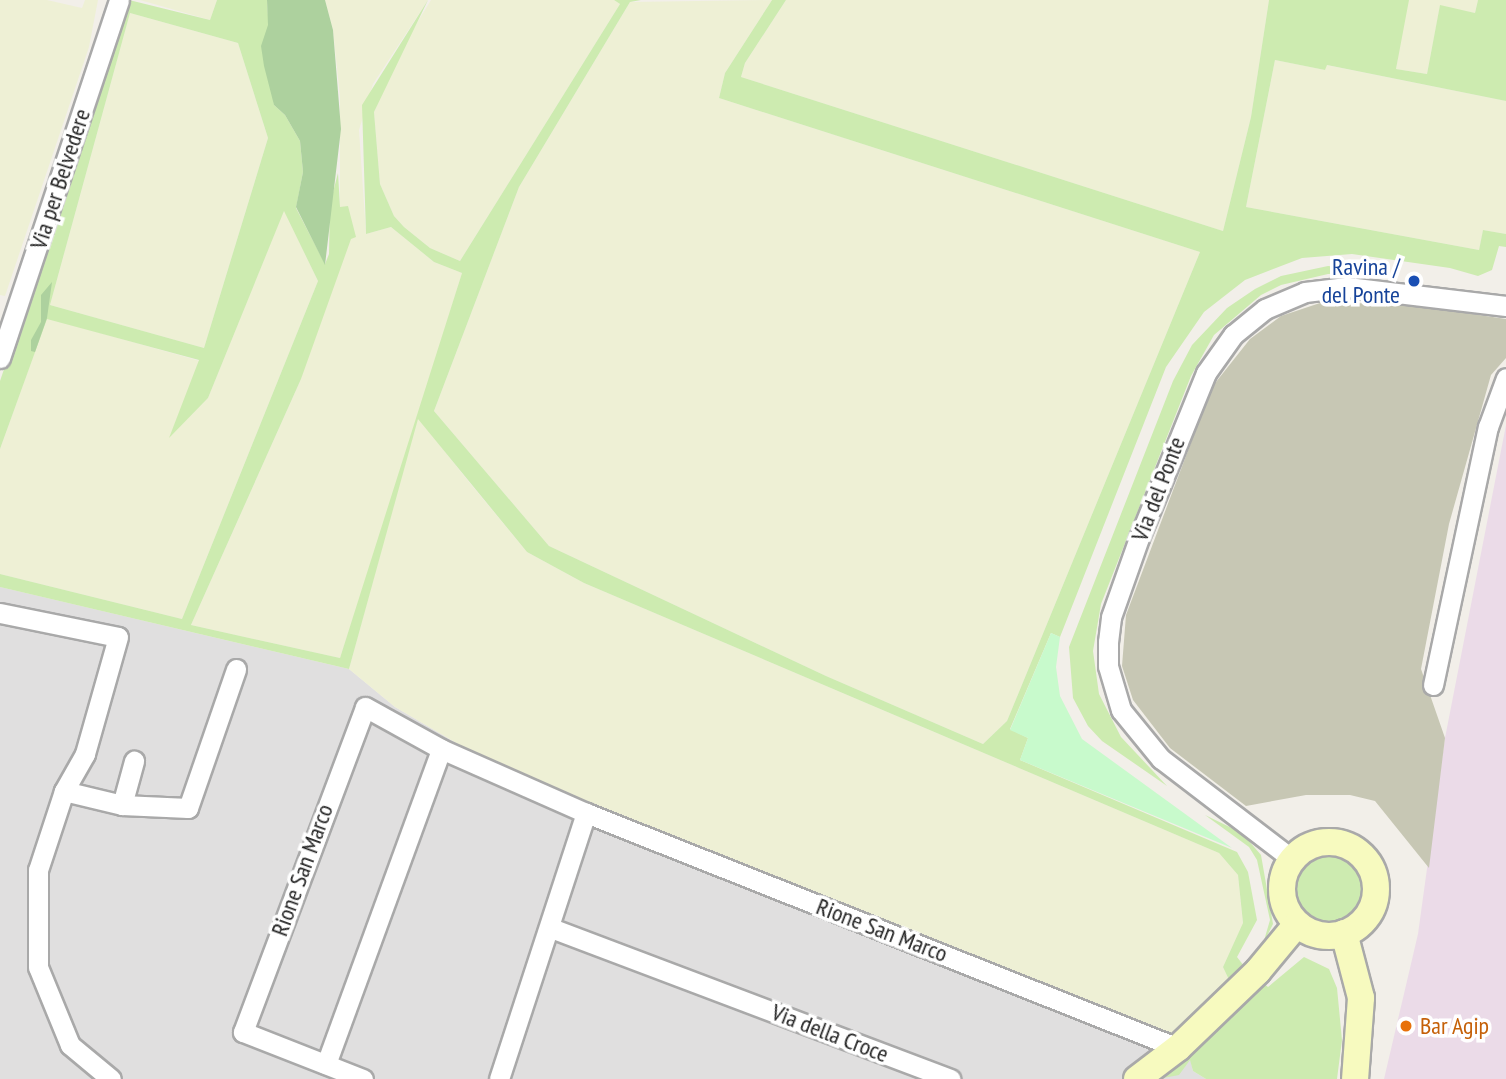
<!DOCTYPE html>
<html>
<head>
<meta charset="utf-8">
<style>
	body { margin:0 }
	#map { position:relative; width:1506px; height:1079px; overflow:hidden; background:#f2efe9; font-family:"PT Sans Narrow",sans-serif }
	div>[style] { position:absolute }
	[style*='--x'] { left:calc(var(--x)*1px); top:calc(var(--y)*1px); width:calc(var(--w)*1px); rotate:calc(var(--a)*1deg) }
	.residential>* { inset:0; background:#e0dfdf }
	.industrial>* { inset:0; background:#ebdbe8 }
	.construction>* { inset:0; background:#c7c7b4 }
	.farmland>* { inset:0; background:#eef0d5 }
	.grass>* { inset:0; background:#cdebb0 }
	.round { border-radius:50% }
	.forest>* { inset:0; background:#add19e }
	.park>* { inset:0; background:#c8facc }
	.roads { filter:drop-shadow(2px 0 #a9a9a9) drop-shadow(-2px 0 #a9a9a9) drop-shadow(0 2px #a9a9a9) drop-shadow(0 -2px #a9a9a9) }
	.street>* { height:19px; margin:-9.5px; padding:0 9.5px; transform-origin:9.5px; border-radius:9.5px; background:#fff }
	.secondary>* { height:26px; margin:-13px; padding:0 13px; transform-origin:13px; border-radius:13px; background:#f7fabf }
	.secondary>.ring { margin:-13px; padding:0; box-sizing:content-box; background:none; border:26px solid #f7fabf; border-radius:50% }
	.dots>* { width:19px; height:19px; translate:-50% -50%; box-sizing:border-box; border:4px solid #fff; border-radius:50% }
	span { translate:-50% -50%; white-space:nowrap; text-align:center; line-height:1.15; -webkit-text-stroke:7px #fff; paint-order:stroke }
	.street-label { font-size:24px; color:#222 }
	.transit-label { font-size:24px; color:#164399 }
	.right { translate:-100% -50%; text-align:right }
	.food-label { font-size:24px; color:#c56008 }
	.left { translate:0 -50%; text-align:left }
</style>
</head>
<body>
<div id="map">
	<div class="residential">
		<div style="clip-path:polygon(0 587px,349px 669px,395px 707px,470px 751px,1138px 1026px,1173px 1034px,1188px 1049px,1193px 1071px,1206px 1079px,0 1079px)"></div>
	</div>
	<div class="industrial">
		<div style="clip-path:polygon(1506px 425px,1506px 1079px,1384px 1079px,1418px 934px,1445px 738px)"></div>
	</div>
	<div class="construction">
		<div style="clip-path:polygon(1323px 302px,1412px 305px,1506px 319px,1506px 358px,1491px 375px,1449px 524px,1421px 669px,1445px 738px,1429px 868px,1375px 801px,1350px 795px,1306px 795px,1246px 806px,1170px 748px,1133px 700px,1122px 666px,1126px 615px,1212px 387px,1250px 339px,1281px 316px)"></div>
	</div>
	<div class="farmland">
		<div style="clip-path:polygon(0 0,47px 0,82px 8px,85px 0,98px 0,89px 47px,5px 296px,0 295px)"></div>
		<div style="clip-path:polygon(140px 0,217px 0,210px 20px)"></div>
		<div style="clip-path:polygon(325px 0,428px 0,373px 84px,359px 130px,366px 234px,391px 227px,434px 262px,462px 273px,418px 418px,469px 482px,527px 552px,584px 583px,1219px 853px,1238px 875px,1243px 924px,1223px 967px,1230px 982px,1173px 1034px,1138px 1026px,579px 799px,470px 751px,395px 707px,349px 669px,411px 441px,340px 658px,191px 625px,301px 379px,340px 207px,340px 97px,333px 30px)"></div>
		<div style="clip-path:polygon(431px 0,614px 0,620px 4px,460px 261px,430px 248px,404px 227px,394px 216px,380px 184px,374px 112px,401px 49px)"></div>
		<div style="clip-path:polygon(772px 0,725px 73px,719px 98px,1200px 252px,1007px 721px,983px 744px,826px 676px,549px 546px,434px 411px,519px 187px,630px 2px)"></div>
		<div style="clip-path:polygon(786px 0,1269px 0,1251px 117px,1223px 231px,741px 77px,745px 63px)"></div>
		<div style="clip-path:polygon(1290px 0,1478px 0,1475px 13px,1440px 6px,1427px 74px,1396px 69px,1398px 58px)"></div>
		<div style="clip-path:polygon(130px 13px,238px 43px,268px 138px,204px 348px,50px 305px)"></div>
		<div style="clip-path:polygon(1275px 60px,1325px 70px,1326px 65px,1506px 101px,1506px 234px,1483px 230px,1479px 250px,1246px 207px)"></div>
		<div style="clip-path:polygon(284px 210px,318px 281px,182px 619px,0 574px,0 449px,47px 318px,200px 361px,170px 436px,208px 398px)"></div>
	</div>
	<div class="grass">
		<div style="clip-path:polygon(evenodd,129px 0,210px 20px,217px 0,267px 0,274px 105px,285px 115px,300px 141px,303px 172px,296px 208px,325px 264px,329px 254px,330px 204px,338px 173px,340px 207px,348px 206px,356px 237px,351px 239px,301px 379px,191px 625px,340px 658px,462px 273px,434px 262px,391px 227px,366px 234px,362px 105px,428px 0,374px 112px,380px 184px,394px 216px,404px 227px,430px 248px,460px 261px,620px 4px,614px 0,641px 0,630px 2px,519px 187px,434px 411px,549px 546px,826px 676px,983px 744px,1007px 721px,1200px 252px,719px 98px,725px 73px,772px 0,786px 0,745px 63px,741px 77px,1223px 231px,1251px 117px,1269px 0,1409px 0,1396px 69px,1427px 74px,1440px 5px,1475px 13px,1478px 0,1506px 0,1506px 101px,1327px 65px,1325px 70px,1275px 60px,1246px 207px,1479px 250px,1483px 230px,1506px 234px,1506px 247px,1499px 246px,1492px 270px,1478px 276px,1450px 268px,1352px 254px,1302px 258px,1245px 280px,1204px 312px,1166px 367px,1060px 637px,1051px 633px,1010px 729px,1028px 738px,1020px 760px,1237px 852px,1248px 872px,1257px 920px,1237px 957px,1244px 966px,1230px 982px,1223px 967px,1243px 923px,1238px 875px,1219px 853px,584px 583px,527px 552px,418px 419px,349px 669px,0 587px,0 574px,182px 619px,318px 281px,284px 211px,208px 398px,169px 438px,199px 360px,47px 319px,0 449px,0 381px,129px 0,130px 13px,238px 43px,268px 138px,204px 348px,50px 305px,130px 13px)"></div>
		<div style="clip-path:polygon(1328px 266px,1388px 272px,1328px 274px,1281px 285px,1261px 295px,1214px 335px,1191px 376px,1101px 604px,1093px 651px,1099px 694px,1121px 737px,1167px 786px,1102px 741px,1088px 726px,1073px 698px,1069px 647px,1173px 381px,1192px 345px,1227px 308px,1255px 289px,1281px 276px)"></div>
		<div style="clip-path:polygon(1205px 815px,1242px 833px,1261px 855px,1273px 924px,1263px 944px,1270px 920px,1257px 860px,1249px 847px)"></div>
		<div class="round" style="left:1292px;top:853px;width:72px;height:72px"></div>
		<div style="clip-path:polygon(1304px 957px,1329px 969px,1337px 988px,1342px 1040px,1337px 1079px,1206px 1079px,1193px 1071px,1190px 1060px,1179px 1075px,1158px 1079px,1261px 981px,1268px 987px)"></div>
	</div>
	<div class="forest">
		<div style="clip-path:polygon(267px 0,325px 0,333px 30px,341px 129px,325px 265px,296px 207px,303px 172px,300px 141px,285px 115px,274px 105px,264px 66px,261px 46px,268px 25px)"></div>
		<div style="clip-path:polygon(52px 282px,47px 318px,35px 352px,31px 351px,31px 340px,41px 322px,41px 295px)"></div>
	</div>
	<div class="park">
		<div style="clip-path:polygon(1051px 633px,1060px 637px,1056px 667px,1060px 696px,1082px 739px,1232px 848px,1020px 760px,1028px 738px,1010px 730px)"></div>
	</div>
	<div class="roads">
		<div class="street">
			<div style="--x:0;--y:358;--w:377;--a:-71.6"></div>
			<div style="--x:0;--y:613;--w:120;--a:11.5"></div>
			<div style="--x:118;--y:637;--w:122;--a:105.8"></div>
			<div style="--x:85;--y:754;--w:43;--a:119.6"></div>
			<div style="--x:64;--y:791;--w:60;--a:13.6"></div>
			<div style="--x:122;--y:805;--w:46;--a:-74.7"></div>
			<div style="--x:1433;--y:685;--w:264;--a:-78"></div>
			<div style="--x:1488;--y:427;--w:52;--a:-69.8"></div>
			<div style="--x:64;--y:791;--w:83;--a:108.2"></div>
			<div style="--x:38;--y:870;--w:97;--a:90"></div>
			<div style="--x:38;--y:967;--w:84;--a:67.7"></div>
			<div style="--x:70;--y:1045;--w:53;--a:39.7"></div>
			<div style="--x:122;--y:805;--w:66;--a:2.6"></div>
			<div style="--x:188;--y:808;--w:147;--a:-70.9"></div>
			<div style="--x:1292;--y:859;--w:165;--a:-142.6"></div>
			<div style="--x:1161;--y:759;--w:63;--a:-129.2"></div>
			<div style="--x:1121;--y:710;--w:46;--a:-106.5"></div>
			<div style="--x:1108;--y:666;--w:24;--a:-90"></div>
			<div style="--x:1108;--y:642;--w:25;--a:-83"></div>
			<div style="--x:1111;--y:617;--w:84;--a:-70.5"></div>
			<div style="--x:1139;--y:538;--w:178;--a:-67.9"></div>
			<div style="--x:1206;--y:373;--w:47;--a:-54.6"></div>
			<div style="--x:1233;--y:335;--w:41;--a:-39.1"></div>
			<div style="--x:1265;--y:309;--w:43;--a:-23"></div>
			<div style="--x:1305;--y:292;--w:42;--a:-6.8"></div>
			<div style="--x:1347;--y:287;--w:160;--a:6.8"></div>
			<div style="--x:551;--y:928;--w:427;--a:20.7"></div>
			<div style="--x:326;--y:1064;--w:335;--a:-69.9"></div>
			<div style="--x:363;--y:1079;--w:129;--a:-158.6"></div>
			<div style="--x:243;--y:1032;--w:347;--a:-69.4"></div>
			<div style="--x:365;--y:707;--w:87;--a:28.9"></div>
			<div style="--x:441;--y:749;--w:158;--a:23.8"></div>
			<div style="--x:586;--y:813;--w:637;--a:21.65"></div>
			<div style="--x:499;--y:1079;--w:280;--a:-71.9"></div>
		</div>
		<div class="secondary">
			<div class="ring" style="left:1282px;top:842px;width:68px;height:68px"></div>
			<div style="--x:1344;--y:933;--w:67;--a:75.3"></div>
			<div style="--x:1361;--y:998;--w:81;--a:94.2"></div>
			<div style="--x:1137;--y:1079;--w:51;--a:-37.1"></div>
			<div style="--x:1178;--y:1048;--w:111;--a:-43.9"></div>
			<div style="--x:1258;--y:971;--w:61;--a:-50.3"></div>
		</div>
	</div>
	<div class="dots">
		<div style="left:1414px;top:281px;background:#1a4fb4"></div>
		<div style="left:1406px;top:1026px;background:#e8710a"></div>
	</div>
	<div class="street-label">
		<span style="left:60px;top:179px;rotate:-72deg">Via per Belvedere</span>
		<span style="left:1158px;top:489px;rotate:-69deg">Via del Ponte</span>
		<span style="left:302px;top:870px;rotate:-70deg">Rione San Marco</span>
		<span style="left:882px;top:930px;rotate:21deg">Rione San Marco</span>
		<span style="left:830px;top:1033px;rotate:21deg">Via della Croce</span>
	</div>
	<div class="transit-label">
		<span class="right" style="left:1400px;top:281px">Ravina /<br>del Ponte</span>
	</div>
	<div class="food-label">
		<span class="left" style="left:1420px;top:1026px">Bar Agip</span>
	</div>
</div>
</body>
</html>
